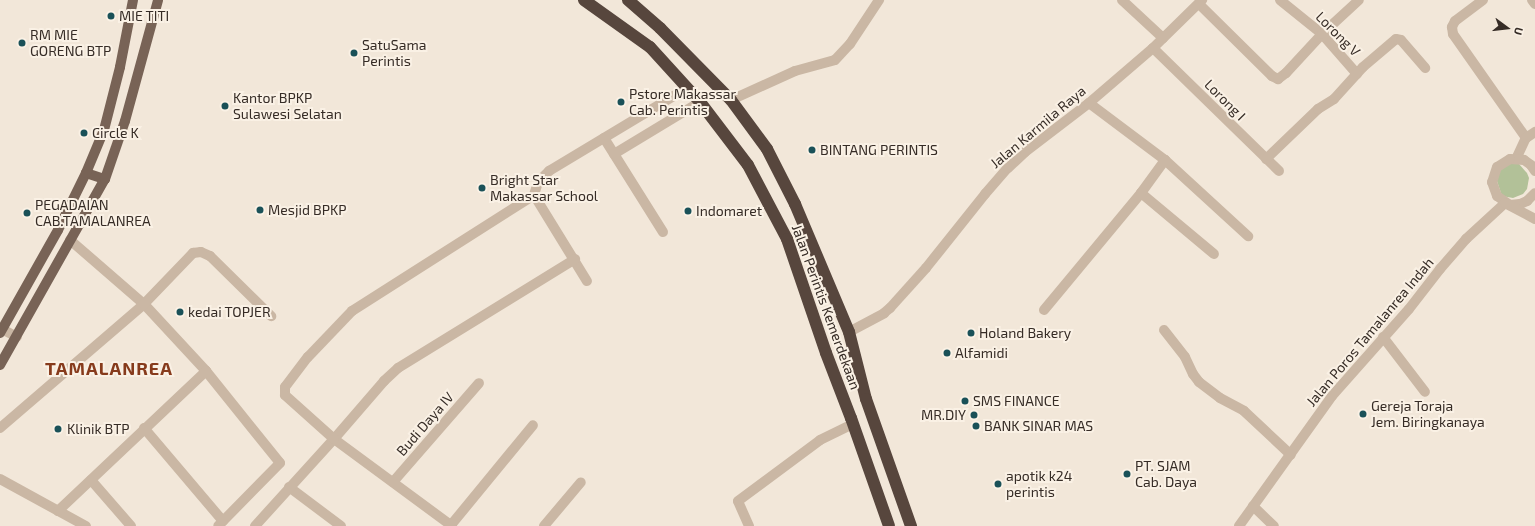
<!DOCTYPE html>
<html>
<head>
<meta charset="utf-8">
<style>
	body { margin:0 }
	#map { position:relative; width:1535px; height:526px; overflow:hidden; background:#f2e7d9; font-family:"Exo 2",sans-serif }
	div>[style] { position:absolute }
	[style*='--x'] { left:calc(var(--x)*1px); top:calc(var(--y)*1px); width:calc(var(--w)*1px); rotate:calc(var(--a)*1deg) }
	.green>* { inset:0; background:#b2c198 }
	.street>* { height:10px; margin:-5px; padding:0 5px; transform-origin:5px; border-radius:5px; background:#cab7a4 }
	.primary>* { height:10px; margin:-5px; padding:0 5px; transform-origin:5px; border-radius:5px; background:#786356 }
	.highway>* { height:12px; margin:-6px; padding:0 6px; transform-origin:6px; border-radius:6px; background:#57463d }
	.dots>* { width:11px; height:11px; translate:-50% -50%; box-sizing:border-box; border:2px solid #faf1e5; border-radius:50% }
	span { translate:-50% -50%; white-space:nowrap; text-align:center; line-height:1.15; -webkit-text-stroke:4px #faf1e5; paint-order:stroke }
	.poi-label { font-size:14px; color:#362c26 }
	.left { translate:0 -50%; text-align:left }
	.right { translate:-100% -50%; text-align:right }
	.street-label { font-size:14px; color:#362c26 }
	.district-label { font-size:18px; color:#873b1c; font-weight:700; letter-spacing:1px }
	.north { position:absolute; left:1487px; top:8px; width:40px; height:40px; -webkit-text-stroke:3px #faf1e5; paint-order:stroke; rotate:105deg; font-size:11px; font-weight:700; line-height:16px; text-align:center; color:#362c26 }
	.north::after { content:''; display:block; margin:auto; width:14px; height:18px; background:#362c26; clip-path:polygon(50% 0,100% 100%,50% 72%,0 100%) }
</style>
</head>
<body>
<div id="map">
	<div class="green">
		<div style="clip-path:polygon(1507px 163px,1519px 164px,1527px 173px,1529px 178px,1527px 189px,1523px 194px,1513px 198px,1502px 196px,1495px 175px)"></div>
	</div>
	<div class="street">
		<div style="--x:1122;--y:0;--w:56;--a:42.8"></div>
		<div style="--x:1280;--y:0;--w:54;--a:39"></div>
		<div style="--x:1322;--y:34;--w:53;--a:48.8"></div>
		<div style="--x:1483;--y:0;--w:35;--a:143"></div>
		<div style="--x:1455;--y:21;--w:7;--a:117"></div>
		<div style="--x:1452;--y:27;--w:7;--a:82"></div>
		<div style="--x:1453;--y:34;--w:127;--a:54.9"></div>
		<div style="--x:1532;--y:0;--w:5;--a:53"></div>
		<div style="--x:1199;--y:4;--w:103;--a:44.6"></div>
		<div style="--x:1272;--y:76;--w:7;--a:27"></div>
		<div style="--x:1278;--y:79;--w:10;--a:-37"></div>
		<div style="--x:1286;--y:73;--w:53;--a:-47.3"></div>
		<div style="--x:1322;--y:34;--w:50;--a:-42.6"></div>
		<div style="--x:1153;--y:48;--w:176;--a:44.3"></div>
		<div style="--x:731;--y:100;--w:70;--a:-24.4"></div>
		<div style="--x:795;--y:71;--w:41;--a:-15.4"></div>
		<div style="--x:835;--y:60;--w:22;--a:-47"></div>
		<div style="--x:850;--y:44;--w:53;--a:-56.6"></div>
		<div style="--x:1089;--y:103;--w:95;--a:36.9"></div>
		<div style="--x:1165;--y:160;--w:113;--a:42.5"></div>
		<div style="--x:604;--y:138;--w:111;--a:57.9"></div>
		<div style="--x:614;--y:154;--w:100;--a:-31.2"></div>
		<div style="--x:1266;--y:159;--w:72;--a:-43.9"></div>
		<div style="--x:1318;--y:109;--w:19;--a:-32"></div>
		<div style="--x:1334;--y:99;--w:43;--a:-47.8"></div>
		<div style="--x:1363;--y:67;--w:43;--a:-40.3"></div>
		<div style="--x:1396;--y:39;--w:5;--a:11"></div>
		<div style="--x:1401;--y:40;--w:37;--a:49"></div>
		<div style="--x:1516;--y:159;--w:23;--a:-65"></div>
		<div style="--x:1526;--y:138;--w:11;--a:-34"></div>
		<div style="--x:1535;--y:171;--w:7;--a:-124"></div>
		<div style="--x:1531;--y:165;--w:9;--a:-144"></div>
		<div style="--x:1524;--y:160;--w:14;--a:-176"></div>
		<div style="--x:1510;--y:159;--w:15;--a:148"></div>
		<div style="--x:1497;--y:167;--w:16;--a:108"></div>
		<div style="--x:1492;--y:182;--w:15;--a:70"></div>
		<div style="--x:1497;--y:196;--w:16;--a:35"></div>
		<div style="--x:1510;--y:205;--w:10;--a:-6"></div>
		<div style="--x:1520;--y:204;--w:8;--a:-23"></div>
		<div style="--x:1527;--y:201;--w:11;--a:-45"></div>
		<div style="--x:1141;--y:193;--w:95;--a:39.9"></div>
		<div style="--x:534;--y:195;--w:101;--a:58.4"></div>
		<div style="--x:70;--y:240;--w:98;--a:40.9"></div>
		<div style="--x:144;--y:304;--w:91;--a:47.2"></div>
		<div style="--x:206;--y:371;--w:118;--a:51.2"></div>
		<div style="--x:280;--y:463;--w:88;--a:134.5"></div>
		<div style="--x:1044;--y:310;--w:152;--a:-50.3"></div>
		<div style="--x:1141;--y:193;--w:41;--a:-54"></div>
		<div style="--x:0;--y:328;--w:19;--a:28"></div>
		<div style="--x:1164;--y:330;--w:34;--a:52"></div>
		<div style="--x:1185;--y:357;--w:19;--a:65"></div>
		<div style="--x:1193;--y:374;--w:10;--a:53"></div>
		<div style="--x:1199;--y:382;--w:26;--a:37"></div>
		<div style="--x:1220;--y:398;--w:27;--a:28"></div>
		<div style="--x:1244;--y:411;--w:64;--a:43.1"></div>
		<div style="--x:849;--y:332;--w:40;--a:-28"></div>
		<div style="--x:884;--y:313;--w:8;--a:-40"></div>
		<div style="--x:890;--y:308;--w:54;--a:-48"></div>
		<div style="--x:926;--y:268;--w:95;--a:-51.4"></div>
		<div style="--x:985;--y:194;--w:35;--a:-49"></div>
		<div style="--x:1008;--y:168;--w:23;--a:-43"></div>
		<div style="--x:1025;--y:152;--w:81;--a:-37.4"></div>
		<div style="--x:1089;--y:103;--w:84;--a:-40.7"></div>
		<div style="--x:1153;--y:48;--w:69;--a:-44.4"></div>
		<div style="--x:1383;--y:337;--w:69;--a:52.6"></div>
		<div style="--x:0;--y:428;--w:190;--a:-40.7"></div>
		<div style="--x:144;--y:304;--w:71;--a:-46.1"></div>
		<div style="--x:193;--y:253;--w:8;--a:-7"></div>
		<div style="--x:201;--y:252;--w:10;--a:24"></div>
		<div style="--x:210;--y:256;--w:86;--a:44.5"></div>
		<div style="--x:144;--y:428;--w:122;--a:49.7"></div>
		<div style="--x:0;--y:479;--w:98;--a:28.7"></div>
		<div style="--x:91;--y:480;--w:61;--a:49"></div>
		<div style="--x:393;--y:482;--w:131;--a:-49"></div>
		<div style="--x:289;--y:487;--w:65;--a:36.9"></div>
		<div style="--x:1253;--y:506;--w:29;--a:44"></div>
		<div style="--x:58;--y:511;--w:204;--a:-43.4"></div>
		<div style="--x:451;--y:525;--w:129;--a:-50.6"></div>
		<div style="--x:255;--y:526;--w:118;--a:-47.8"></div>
		<div style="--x:334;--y:439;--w:77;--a:-49.2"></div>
		<div style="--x:384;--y:381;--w:19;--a:-43"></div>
		<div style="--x:398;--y:368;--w:208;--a:-31.6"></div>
		<div style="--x:452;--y:526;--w:147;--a:-143.6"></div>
		<div style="--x:334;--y:439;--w:66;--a:-138.1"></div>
		<div style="--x:285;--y:395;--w:8;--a:-90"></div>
		<div style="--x:285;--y:387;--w:38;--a:-53"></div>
		<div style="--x:308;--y:357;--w:64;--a:-46.3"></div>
		<div style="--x:352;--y:311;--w:216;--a:-32.5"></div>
		<div style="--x:534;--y:195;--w:14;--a:-73"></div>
		<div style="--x:538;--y:182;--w:16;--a:-45"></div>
		<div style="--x:549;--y:171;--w:161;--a:-31"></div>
		<div style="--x:544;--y:526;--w:57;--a:-49.9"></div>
		<div style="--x:749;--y:526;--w:27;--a:-114"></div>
		<div style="--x:738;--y:501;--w:102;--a:-36.6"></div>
		<div style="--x:820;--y:440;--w:37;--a:-26"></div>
		<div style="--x:1239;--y:526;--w:160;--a:-54.4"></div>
		<div style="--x:1332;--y:396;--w:116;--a:-48.5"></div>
		<div style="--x:1409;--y:309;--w:51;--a:-52.2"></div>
		<div style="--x:1440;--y:269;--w:40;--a:-49"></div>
		<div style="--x:1466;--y:239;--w:53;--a:-42.7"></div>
		<div style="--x:1505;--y:203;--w:34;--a:28"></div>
	</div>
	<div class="primary">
		<div style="--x:86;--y:173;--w:20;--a:18"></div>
		<div style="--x:0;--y:333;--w:118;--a:-60.6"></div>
		<div style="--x:58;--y:230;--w:64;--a:-63.8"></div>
		<div style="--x:86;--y:173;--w:47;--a:-67.3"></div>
		<div style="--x:104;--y:130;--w:65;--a:-75.7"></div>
		<div style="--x:120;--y:67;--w:68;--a:-79"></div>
		<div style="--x:0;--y:365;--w:214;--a:-60.6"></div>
		<div style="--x:105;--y:179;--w:61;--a:-71"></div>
		<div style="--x:125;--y:121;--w:125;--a:-74.7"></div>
	</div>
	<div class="highway">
		<div style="--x:584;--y:0;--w:81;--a:35.5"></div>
		<div style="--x:650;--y:47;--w:74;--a:47.7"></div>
		<div style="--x:700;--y:102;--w:79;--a:52.7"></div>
		<div style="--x:748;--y:165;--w:84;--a:62.2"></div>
		<div style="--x:787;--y:239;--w:120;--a:71.1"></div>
		<div style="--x:826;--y:353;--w:70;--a:69"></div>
		<div style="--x:851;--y:418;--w:114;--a:70.6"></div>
		<div style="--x:628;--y:0;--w:43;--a:41.2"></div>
		<div style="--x:660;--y:28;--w:101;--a:45.4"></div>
		<div style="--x:731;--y:100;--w:61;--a:53.7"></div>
		<div style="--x:767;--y:149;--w:62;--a:63"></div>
		<div style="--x:795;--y:204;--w:139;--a:67.1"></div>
		<div style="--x:849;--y:332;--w:69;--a:75.8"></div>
		<div style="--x:866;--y:399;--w:135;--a:70.5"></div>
	</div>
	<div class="dots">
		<div style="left:111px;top:16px;background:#1a5158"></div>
		<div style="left:22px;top:43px;background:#1a5158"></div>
		<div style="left:354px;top:53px;background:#1a5158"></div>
		<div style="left:621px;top:102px;background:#1a5158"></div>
		<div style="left:225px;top:106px;background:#1a5158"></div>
		<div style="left:84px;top:133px;background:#1a5158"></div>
		<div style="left:812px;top:150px;background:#1a5158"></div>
		<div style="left:482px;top:188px;background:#1a5158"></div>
		<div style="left:260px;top:210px;background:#1a5158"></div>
		<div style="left:688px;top:211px;background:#1a5158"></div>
		<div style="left:27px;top:213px;background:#1a5158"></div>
		<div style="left:180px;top:312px;background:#1a5158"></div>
		<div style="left:971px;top:333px;background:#1a5158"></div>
		<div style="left:947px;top:353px;background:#1a5158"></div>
		<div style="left:965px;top:401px;background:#1a5158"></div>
		<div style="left:1363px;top:414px;background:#1a5158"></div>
		<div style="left:974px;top:415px;background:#1a5158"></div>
		<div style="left:976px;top:426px;background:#1a5158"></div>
		<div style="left:58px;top:429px;background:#1a5158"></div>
		<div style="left:1127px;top:474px;background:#1a5158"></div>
		<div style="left:998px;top:484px;background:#1a5158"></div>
	</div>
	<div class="poi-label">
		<span class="left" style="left:119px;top:16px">MIE TITI</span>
		<span class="left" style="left:30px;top:43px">RM MIE<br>GORENG BTP</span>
		<span class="left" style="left:362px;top:53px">SatuSama<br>Perintis</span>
		<span class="left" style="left:629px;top:102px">Pstore Makassar<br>Cab. Perintis</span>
		<span class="left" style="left:233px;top:106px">Kantor BPKP<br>Sulawesi Selatan</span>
		<span class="left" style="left:92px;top:133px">Circle K</span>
		<span class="left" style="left:820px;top:150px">BINTANG PERINTIS</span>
		<span class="left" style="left:490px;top:188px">Bright Star<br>Makassar School</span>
		<span class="left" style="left:35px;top:213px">PEGADAIAN<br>CAB.TAMALANREA</span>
		<span class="left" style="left:268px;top:210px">Mesjid BPKP</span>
		<span class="left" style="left:696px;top:211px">Indomaret</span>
		<span class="left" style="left:188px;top:312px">kedai TOPJER</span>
		<span class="left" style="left:979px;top:333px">Holand Bakery</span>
		<span class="left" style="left:955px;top:353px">Alfamidi</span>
		<span class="left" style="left:973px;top:401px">SMS FINANCE</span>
		<span class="left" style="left:1371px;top:414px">Gereja Toraja<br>Jem. Biringkanaya</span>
		<span class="right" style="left:966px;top:415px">MR.DIY</span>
		<span class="left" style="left:984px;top:426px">BANK SINAR MAS</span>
		<span class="left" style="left:67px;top:429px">Klinik BTP</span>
		<span class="left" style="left:1135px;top:474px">PT. SJAM<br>Cab. Daya</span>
		<span class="left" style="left:1006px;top:484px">apotik k24<br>perintis</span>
	</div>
	<div class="street-label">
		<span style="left:1338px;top:34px;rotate:45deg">Lorong V</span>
		<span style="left:1225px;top:100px;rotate:45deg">Lorong I</span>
		<span style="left:1038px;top:127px;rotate:-40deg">Jalan Karmila Raya</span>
		<span style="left:826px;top:307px;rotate:70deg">Jalan Perintis Kemerdekaan</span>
		<span style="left:1370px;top:332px;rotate:-50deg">Jalan Poros Tamalanrea Indah</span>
		<span style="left:425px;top:424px;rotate:-49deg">Budi Daya IV</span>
	</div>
	<div class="district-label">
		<span style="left:109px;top:368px">TAMALANREA</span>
	</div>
	<div class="north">U</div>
</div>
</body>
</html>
